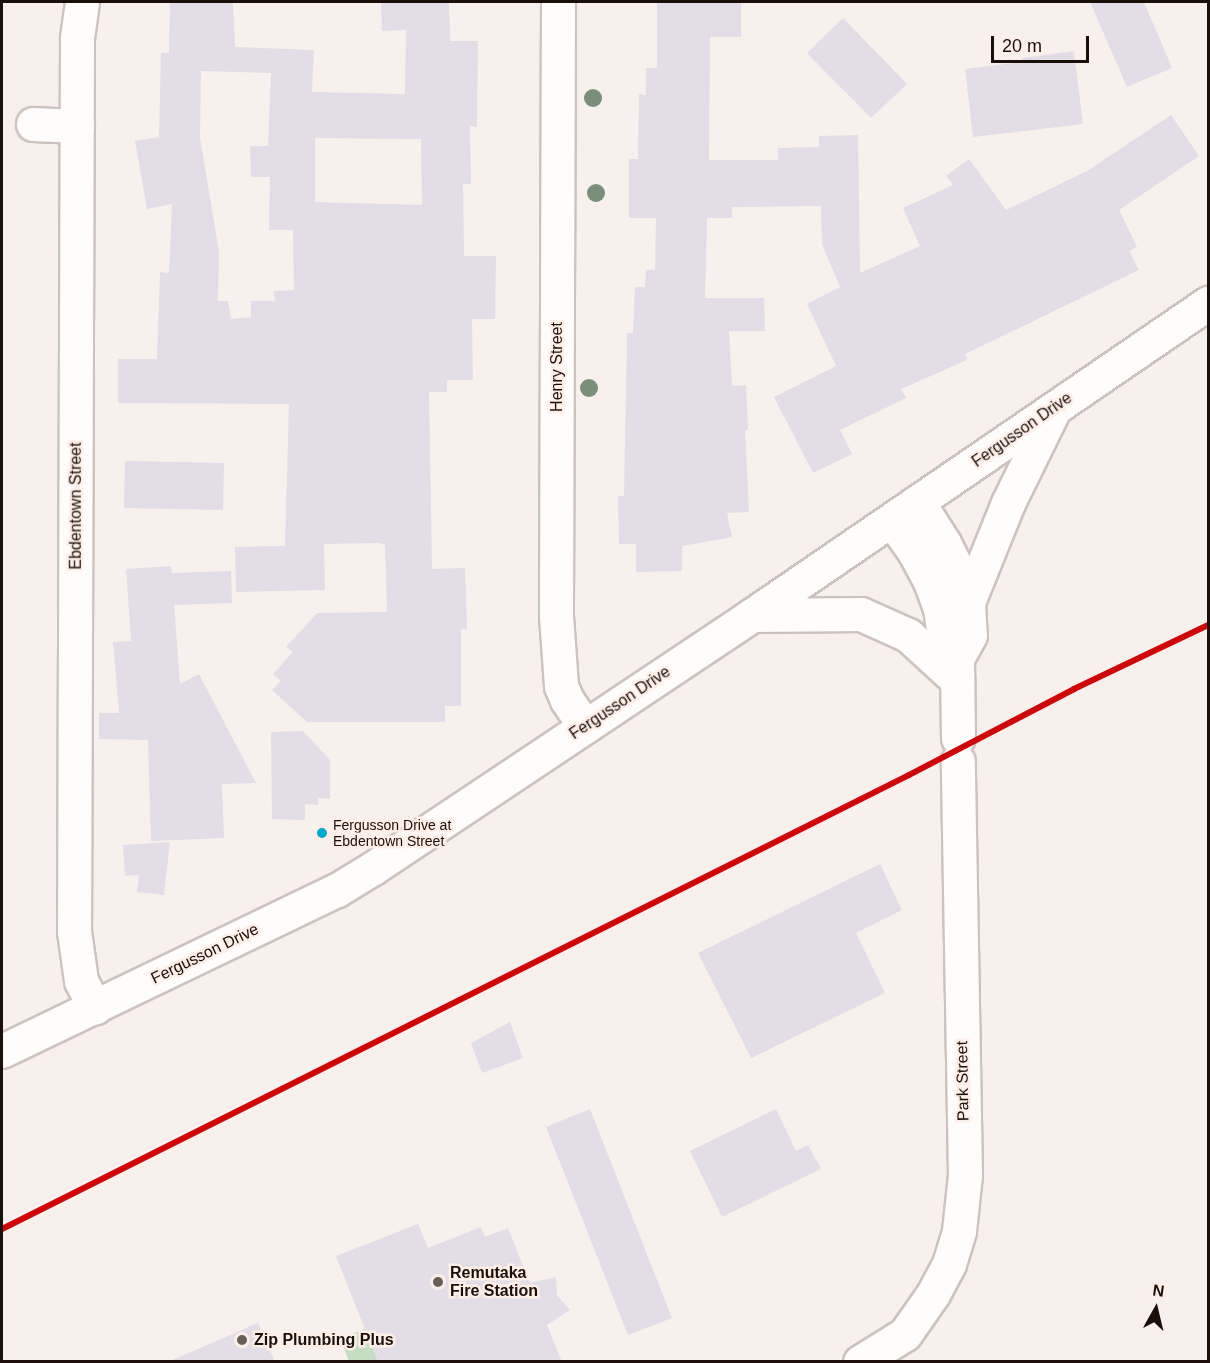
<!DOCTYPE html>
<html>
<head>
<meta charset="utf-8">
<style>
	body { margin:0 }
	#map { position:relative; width:1210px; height:1363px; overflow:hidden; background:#f8f0ec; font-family:Helvetica,sans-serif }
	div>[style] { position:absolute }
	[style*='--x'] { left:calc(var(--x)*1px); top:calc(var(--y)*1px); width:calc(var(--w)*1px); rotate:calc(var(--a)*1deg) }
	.green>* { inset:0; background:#c5ddc2 }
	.building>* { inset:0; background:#e2dde6 }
	.roads { filter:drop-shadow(2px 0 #cdc3be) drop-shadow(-2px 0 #cdc3be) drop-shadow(0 2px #cdc3be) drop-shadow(0 -2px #cdc3be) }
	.minor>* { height:33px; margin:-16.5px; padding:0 16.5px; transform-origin:16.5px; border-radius:16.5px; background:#fefdfc }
	.major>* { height:33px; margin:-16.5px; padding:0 16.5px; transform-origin:16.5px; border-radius:16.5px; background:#fefdfc }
	.rail-1>* { height:6px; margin:-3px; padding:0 3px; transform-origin:3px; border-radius:3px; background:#ce0808 }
	.trees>* { width:18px; height:18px; margin:-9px; border-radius:50%; background:#7a8f79 }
	.dots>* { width:16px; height:16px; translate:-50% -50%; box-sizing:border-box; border:3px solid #fdeee7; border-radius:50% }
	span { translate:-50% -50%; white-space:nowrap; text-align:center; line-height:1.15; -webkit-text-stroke:5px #fdeee7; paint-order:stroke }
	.bus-label { font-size:14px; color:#1b0f09 }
	.left { translate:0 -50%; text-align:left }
	.street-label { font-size:16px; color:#1b0f09 }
	.poi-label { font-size:16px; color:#1b0f09; font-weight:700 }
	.frame { position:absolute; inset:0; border:3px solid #1b0f09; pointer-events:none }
	.north { position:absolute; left:1126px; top:1279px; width:60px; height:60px; -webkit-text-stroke:4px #fdeee7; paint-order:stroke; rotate:8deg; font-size:16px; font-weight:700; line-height:24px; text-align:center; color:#1b0f09 }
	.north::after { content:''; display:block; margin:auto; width:21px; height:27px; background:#1b0f09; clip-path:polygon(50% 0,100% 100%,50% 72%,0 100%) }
	.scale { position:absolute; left:991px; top:36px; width:98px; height:27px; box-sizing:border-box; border:3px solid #1b0f09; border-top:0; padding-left:8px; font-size:18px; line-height:21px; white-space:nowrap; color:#1b0f09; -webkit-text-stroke:4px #fdeee7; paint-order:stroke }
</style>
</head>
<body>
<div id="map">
	<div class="green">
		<div style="clip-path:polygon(365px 1329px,378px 1361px,349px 1361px,340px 1338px)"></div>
	</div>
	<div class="building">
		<div style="clip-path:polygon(evenodd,170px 2px,233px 2px,235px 47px,314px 50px,312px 92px,405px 94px,406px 30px,382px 31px,381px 2px,449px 2px,450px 41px,478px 41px,477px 127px,470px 126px,471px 184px,463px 184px,464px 256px,496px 256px,495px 319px,472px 319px,473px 380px,447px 380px,447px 392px,429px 392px,432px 569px,465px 568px,467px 629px,461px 629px,461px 706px,445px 706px,445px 722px,307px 722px,272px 690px,281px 681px,273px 674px,293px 652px,286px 647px,317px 613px,387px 612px,385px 545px,379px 543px,324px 544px,325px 590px,236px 592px,235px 547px,285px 546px,289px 404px,118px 403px,118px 359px,157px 359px,160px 272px,169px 273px,172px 204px,147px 209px,135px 141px,159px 137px,161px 53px,169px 53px,170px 2px,201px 71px,271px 73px,268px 146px,250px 146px,251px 177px,270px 177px,269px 230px,293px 230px,294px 290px,274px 291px,275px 301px,251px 301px,251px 317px,231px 319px,228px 301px,218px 301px,219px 252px,200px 138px,201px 71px,170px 2px,315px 138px,421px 139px,422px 205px,315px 202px,315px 138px)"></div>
		<div style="clip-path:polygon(657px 2px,741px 2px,741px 37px,710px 37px,709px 160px,778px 160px,778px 148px,819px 147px,819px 136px,858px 135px,860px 273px,920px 246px,903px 208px,953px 185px,946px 176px,969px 159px,1006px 210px,1087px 171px,1171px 115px,1199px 156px,1119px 210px,1137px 247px,1129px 251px,1139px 270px,965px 354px,967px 360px,901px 389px,906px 398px,840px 430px,852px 454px,813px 473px,774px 397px,836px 366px,807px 304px,840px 287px,822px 244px,821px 206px,732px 207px,732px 218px,707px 218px,705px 298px,764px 298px,765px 331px,729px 331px,732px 386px,746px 385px,748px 430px,745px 430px,749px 512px,727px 513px,732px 537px,682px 546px,682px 571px,636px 572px,636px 544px,619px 544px,618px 496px,624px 496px,627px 333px,633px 333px,635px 287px,645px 287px,646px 270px,655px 270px,656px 218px,629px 218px,629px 159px,638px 159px,639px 94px,646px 95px,646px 68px,657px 68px)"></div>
		<div style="clip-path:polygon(1090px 2px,1144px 2px,1172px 68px,1127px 87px)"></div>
		<div style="clip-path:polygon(843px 18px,907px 84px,871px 118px,807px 53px)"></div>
		<div style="clip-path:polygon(1074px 51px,1083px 124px,973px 137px,965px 69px,1023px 62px,1022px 58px)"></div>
		<div style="clip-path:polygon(125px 461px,224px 463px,223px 510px,124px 508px)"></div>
		<div style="clip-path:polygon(171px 566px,172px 573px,231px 571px,232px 603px,174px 605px,180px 684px,199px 674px,256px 783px,222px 784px,224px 838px,151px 841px,148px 740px,99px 739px,99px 713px,119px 713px,113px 642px,131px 641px,126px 569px)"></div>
		<div style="clip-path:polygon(303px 731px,330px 760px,330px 799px,318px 798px,318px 805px,305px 804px,305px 820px,272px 819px,271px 732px)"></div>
		<div style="clip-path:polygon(170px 842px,164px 895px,137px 892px,139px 875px,125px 876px,123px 845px)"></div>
		<div style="clip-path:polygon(880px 864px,902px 910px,856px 933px,885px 993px,751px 1058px,698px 953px)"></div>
		<div style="clip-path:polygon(510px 1022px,523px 1058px,482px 1073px,471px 1043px)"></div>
		<div style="clip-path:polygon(590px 1109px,672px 1318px,628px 1335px,546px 1127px)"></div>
		<div style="clip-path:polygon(776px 1109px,796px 1151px,808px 1145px,821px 1169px,722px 1217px,690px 1151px)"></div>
		<div style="clip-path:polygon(418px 1224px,428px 1248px,481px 1227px,485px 1237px,508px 1228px,530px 1283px,556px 1277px,557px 1295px,570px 1310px,547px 1325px,562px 1362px,378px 1362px,336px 1256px)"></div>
		<div style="clip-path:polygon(258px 1323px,275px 1362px,168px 1362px)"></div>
	</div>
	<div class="roads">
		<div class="minor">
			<div style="--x:82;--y:2;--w:37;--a:98"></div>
			<div style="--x:77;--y:39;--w:892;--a:90.19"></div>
			<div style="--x:74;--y:931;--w:50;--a:82"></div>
			<div style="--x:81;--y:981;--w:30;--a:62"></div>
			<div style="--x:558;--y:2;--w:614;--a:90.19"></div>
			<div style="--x:556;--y:616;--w:70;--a:85.9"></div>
			<div style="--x:561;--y:686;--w:15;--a:67"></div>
			<div style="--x:567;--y:700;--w:32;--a:56"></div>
			<div style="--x:33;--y:124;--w:44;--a:2.6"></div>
			<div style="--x:918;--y:502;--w:49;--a:57.6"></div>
			<div style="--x:944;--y:543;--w:31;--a:63"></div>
			<div style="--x:958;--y:571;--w:33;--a:72"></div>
			<div style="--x:968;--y:602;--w:33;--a:87"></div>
			<div style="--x:970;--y:635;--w:26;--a:119"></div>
			<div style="--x:957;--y:658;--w:80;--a:89.3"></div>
			<div style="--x:892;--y:520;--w:40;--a:55.1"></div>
			<div style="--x:915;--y:553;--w:32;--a:62"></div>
			<div style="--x:930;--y:581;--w:29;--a:70"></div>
			<div style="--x:940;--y:608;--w:35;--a:82"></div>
			<div style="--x:945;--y:643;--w:19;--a:51"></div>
			<div style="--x:860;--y:1362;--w:53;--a:-31.9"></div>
			<div style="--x:905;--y:1334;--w:49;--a:-55"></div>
			<div style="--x:933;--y:1294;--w:34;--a:-62"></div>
			<div style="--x:949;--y:1264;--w:34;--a:-73"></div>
			<div style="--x:959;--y:1231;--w:56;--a:-83.9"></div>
			<div style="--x:965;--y:1175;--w:414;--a:-91"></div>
		</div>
		<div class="major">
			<div style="--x:968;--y:602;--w:107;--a:-68"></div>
			<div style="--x:1008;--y:503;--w:105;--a:-63.9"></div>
			<div style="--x:752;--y:615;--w:109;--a:-0.5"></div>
			<div style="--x:861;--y:614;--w:51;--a:24.1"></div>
			<div style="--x:908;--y:635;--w:67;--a:42.6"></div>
			<div style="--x:2;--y:1051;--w:372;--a:-25.7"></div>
			<div style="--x:337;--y:890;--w:42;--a:-31.4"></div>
			<div style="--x:373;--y:868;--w:456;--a:-33.7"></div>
			<div style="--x:752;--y:615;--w:553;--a:-34.38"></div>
		</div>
	</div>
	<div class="rail-1">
		<div style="--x:2;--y:1229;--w:1014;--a:-26.59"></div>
		<div style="--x:909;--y:775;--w:186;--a:-27.5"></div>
		<div style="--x:1074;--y:689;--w:148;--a:-25.5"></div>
	</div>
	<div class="trees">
		<div style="left:593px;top:98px"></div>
		<div style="left:596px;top:193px"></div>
		<div style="left:589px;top:388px"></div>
	</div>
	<div class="dots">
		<div style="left:322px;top:833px;background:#00a9ce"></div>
		<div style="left:438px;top:1282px;background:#685e58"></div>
		<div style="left:242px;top:1340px;background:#685e58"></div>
	</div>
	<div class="bus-label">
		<span class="left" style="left:333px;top:833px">Fergusson Drive at<br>Ebdentown Street</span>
	</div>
	<div class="street-label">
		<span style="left:557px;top:367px;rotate:-90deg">Henry Street</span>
		<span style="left:1022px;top:430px;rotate:-35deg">Fergusson Drive</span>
		<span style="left:76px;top:506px;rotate:-90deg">Ebdentown Street</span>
		<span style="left:620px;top:703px;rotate:-34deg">Fergusson Drive</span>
		<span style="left:205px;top:954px;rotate:-26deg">Fergusson Drive</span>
		<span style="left:963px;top:1081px;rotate:-91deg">Park Street</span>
	</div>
	<div class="poi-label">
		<span class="left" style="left:450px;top:1282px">Remutaka<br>Fire Station</span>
		<span class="left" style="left:254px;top:1340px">Zip Plumbing Plus</span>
	</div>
	<div class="frame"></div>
	<div class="north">N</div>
	<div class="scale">20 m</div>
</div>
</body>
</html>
